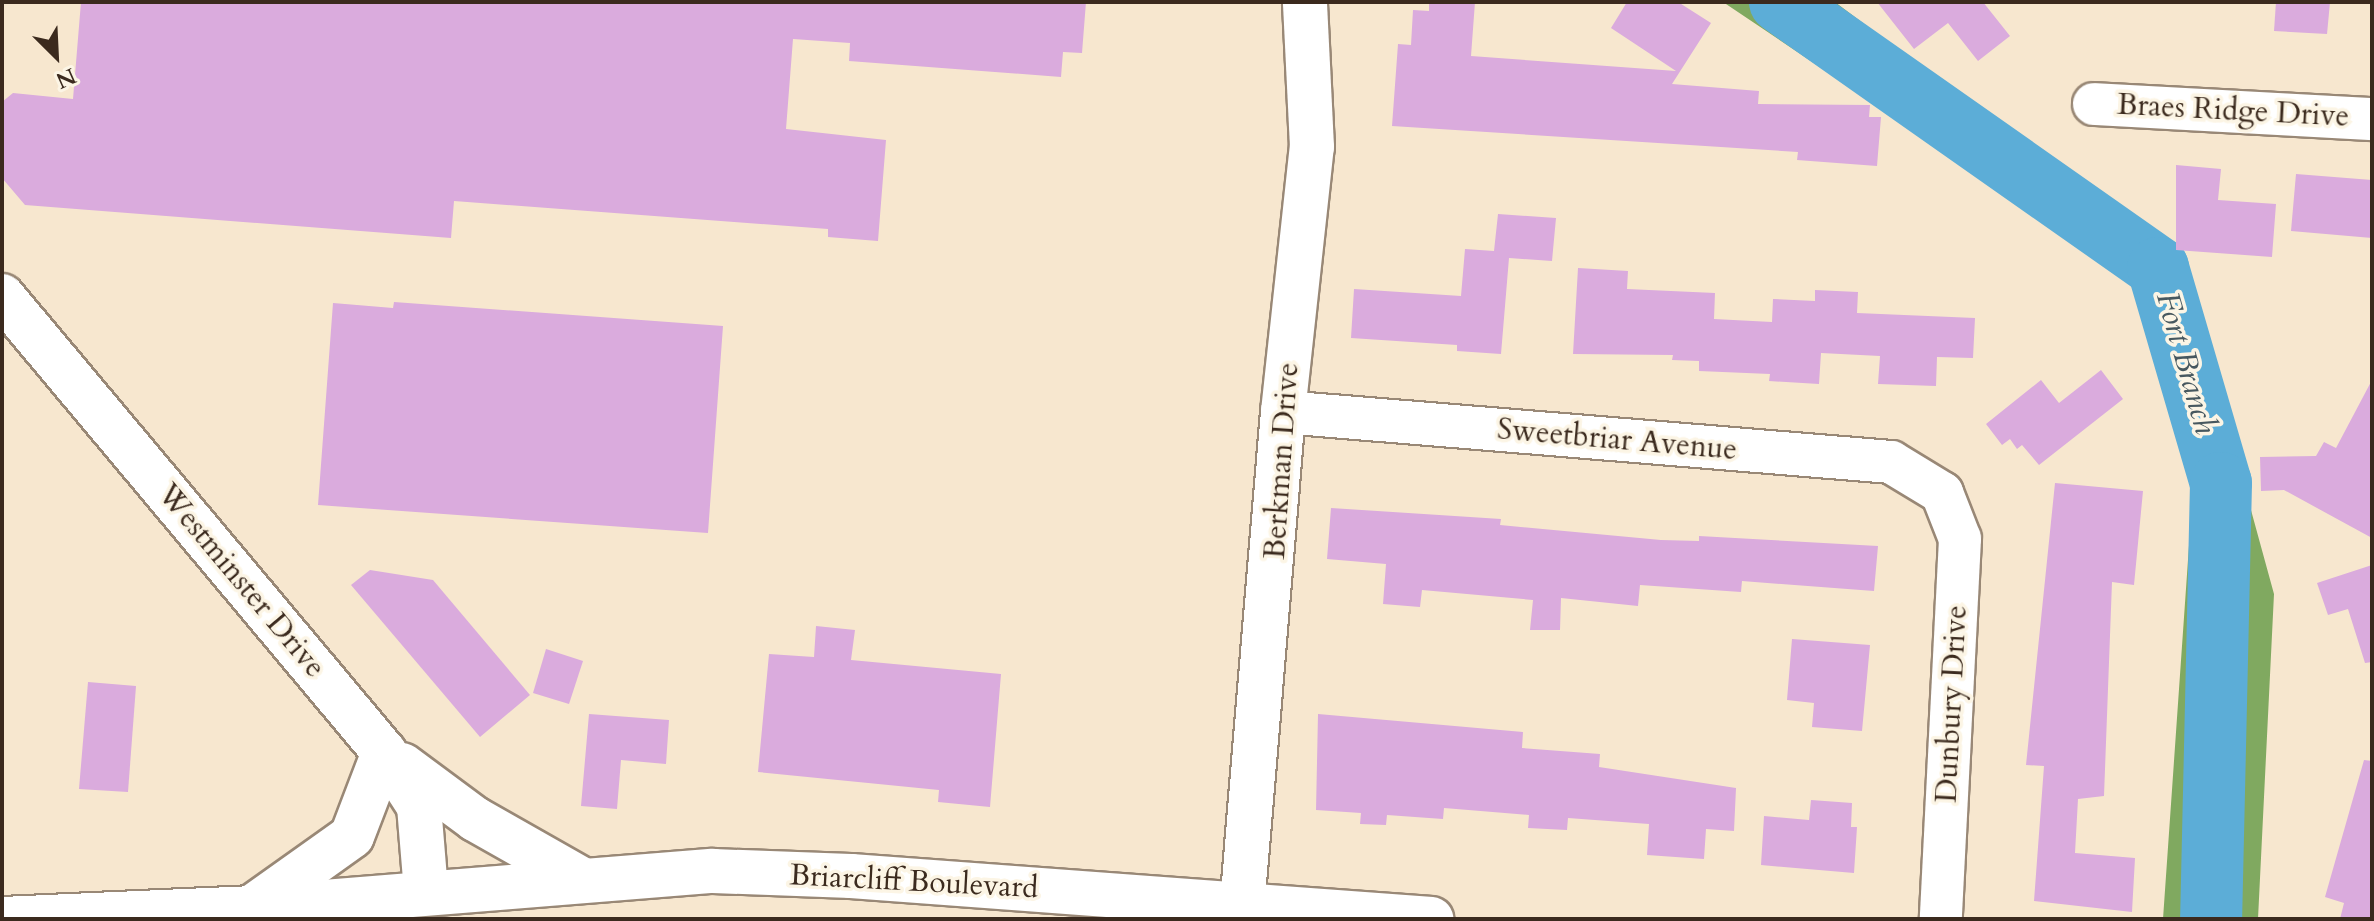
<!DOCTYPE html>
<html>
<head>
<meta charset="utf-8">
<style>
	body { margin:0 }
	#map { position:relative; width:2374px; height:921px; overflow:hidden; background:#f7e7cf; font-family:Cardo,serif }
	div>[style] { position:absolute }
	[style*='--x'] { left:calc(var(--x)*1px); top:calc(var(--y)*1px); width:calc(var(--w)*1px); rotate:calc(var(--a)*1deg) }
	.forest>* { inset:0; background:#80a960 }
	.river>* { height:62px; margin:-31px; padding:0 31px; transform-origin:31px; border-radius:31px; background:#5cadd7 }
	.building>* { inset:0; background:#daabdd }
	.roads { filter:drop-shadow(2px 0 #998876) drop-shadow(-2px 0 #998876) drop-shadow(0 2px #998876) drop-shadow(0 -2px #998876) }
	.minor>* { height:42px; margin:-21px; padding:0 21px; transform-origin:21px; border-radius:21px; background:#fff }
	.tertiary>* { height:44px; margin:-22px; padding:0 22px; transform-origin:22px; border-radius:22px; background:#fff }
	span { translate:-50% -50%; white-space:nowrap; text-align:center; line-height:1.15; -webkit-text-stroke:7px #fcf5e5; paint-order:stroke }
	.street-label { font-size:30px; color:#3b2a1e }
	.water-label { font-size:32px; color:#47585f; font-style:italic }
	.frame { position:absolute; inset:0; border:4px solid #3b2a1e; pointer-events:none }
	.north { position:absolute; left:16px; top:16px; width:80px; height:80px; -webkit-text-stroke:6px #fcf5e5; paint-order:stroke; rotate:156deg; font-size:22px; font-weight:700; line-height:32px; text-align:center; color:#3b2a1e }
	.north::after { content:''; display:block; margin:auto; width:28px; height:36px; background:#3b2a1e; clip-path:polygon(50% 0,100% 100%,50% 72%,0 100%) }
</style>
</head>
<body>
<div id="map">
	<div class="forest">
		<div style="clip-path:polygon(1723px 2px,1835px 2px,2127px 222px,2186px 273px,2274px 594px,2258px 919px,2163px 919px,2193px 488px,2129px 275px)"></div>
	</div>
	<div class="river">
		<div style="--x:1780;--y:2;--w:462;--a:35.1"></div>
		<div style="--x:2158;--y:268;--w:224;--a:73.7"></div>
		<div style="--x:2221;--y:483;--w:436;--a:91.3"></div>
	</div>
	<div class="building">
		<div style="clip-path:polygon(81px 2px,1086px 2px,1082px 53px,1063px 52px,1061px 77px,849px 61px,850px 43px,793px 39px,786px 129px,886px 140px,878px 241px,828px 237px,828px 229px,454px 201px,451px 238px,25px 205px,2px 178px,2px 102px,13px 93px,73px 99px)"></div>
		<div style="clip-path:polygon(1429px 2px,1475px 2px,1471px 56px,1676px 71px,1611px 28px,1627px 2px,1678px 2px,1711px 23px,1672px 84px,1759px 91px,1758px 104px,1870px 105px,1869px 117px,1881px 117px,1877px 166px,1797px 160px,1798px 152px,1392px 126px,1398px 44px,1411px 45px,1413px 10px,1429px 11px)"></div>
		<div style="clip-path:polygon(1877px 2px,1983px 2px,2010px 36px,1978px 61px,1948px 23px,1914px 49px)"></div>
		<div style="clip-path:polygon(2276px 2px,2330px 2px,2327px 34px,2274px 31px)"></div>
		<div style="clip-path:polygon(2176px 165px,2221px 169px,2218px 200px,2276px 204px,2272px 257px,2176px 250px)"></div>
		<div style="clip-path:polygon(2296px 174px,2372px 180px,2372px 238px,2291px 231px)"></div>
		<div style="clip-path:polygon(1498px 214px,1556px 218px,1552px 261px,1509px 258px,1501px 354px,1457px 351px,1457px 345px,1351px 338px,1354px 289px,1461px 296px,1465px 249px,1494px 251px)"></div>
		<div style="clip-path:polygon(1578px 268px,1628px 271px,1627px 289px,1715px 293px,1714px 319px,1772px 322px,1773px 299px,1815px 301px,1815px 290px,1858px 292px,1857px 313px,1975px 318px,1973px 358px,1937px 357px,1936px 386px,1878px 384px,1880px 356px,1821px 353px,1819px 384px,1769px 381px,1770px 374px,1699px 371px,1699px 361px,1672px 360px,1673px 355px,1573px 354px)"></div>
		<div style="clip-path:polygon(394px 302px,723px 326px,708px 533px,318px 505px,333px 303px,393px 308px)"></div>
		<div style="clip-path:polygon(2101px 370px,2123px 399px,2039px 465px,2022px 445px,2017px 449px,2010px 439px,2002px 445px,1986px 424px,2041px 380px,2059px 403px)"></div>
		<div style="clip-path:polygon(2372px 380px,2372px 538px,2284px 490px,2261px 491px,2260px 457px,2316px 456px,2324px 442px,2336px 448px)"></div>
		<div style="clip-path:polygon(2055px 483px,2143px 491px,2134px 585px,2112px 582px,2104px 796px,2078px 799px,2075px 853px,2135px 858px,2132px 912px,2034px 901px,2044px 766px,2026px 765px)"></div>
		<div style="clip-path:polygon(1331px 508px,1501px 519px,1500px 525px,1661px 540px,1699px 541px,1699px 536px,1878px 546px,1874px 591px,1742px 581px,1741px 592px,1640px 585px,1638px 606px,1561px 598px,1560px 630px,1530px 630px,1533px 600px,1422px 590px,1420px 607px,1383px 604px,1386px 564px,1327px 559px)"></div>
		<div style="clip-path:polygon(2372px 565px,2372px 662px,2365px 663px,2348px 609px,2328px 615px,2317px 583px)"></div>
		<div style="clip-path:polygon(370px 570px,433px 580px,530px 695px,480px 737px,351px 585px)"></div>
		<div style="clip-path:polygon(816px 626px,855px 630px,851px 660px,1001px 674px,990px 807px,938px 802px,939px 790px,758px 772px,769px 654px,814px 657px)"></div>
		<div style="clip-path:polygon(1792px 639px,1870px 645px,1862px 731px,1812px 727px,1814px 703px,1787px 700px)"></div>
		<div style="clip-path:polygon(546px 649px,583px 661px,569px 704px,533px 693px)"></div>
		<div style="clip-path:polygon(88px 682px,136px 686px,128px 792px,79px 789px)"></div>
		<div style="clip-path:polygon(589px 714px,669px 720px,666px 764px,621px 760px,617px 809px,581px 806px)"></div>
		<div style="clip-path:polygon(1318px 714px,1523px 732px,1522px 748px,1600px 754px,1599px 767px,1736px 788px,1734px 831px,1706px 829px,1704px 859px,1647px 855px,1649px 824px,1568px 818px,1567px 830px,1528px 828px,1529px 815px,1444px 808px,1443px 819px,1387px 815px,1386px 825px,1360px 824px,1361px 813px,1316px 810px)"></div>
		<div style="clip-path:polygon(2364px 760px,2372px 761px,2372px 919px,2340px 919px,2344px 903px,2325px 897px)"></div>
		<div style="clip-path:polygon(1811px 800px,1852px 803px,1851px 827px,1857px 827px,1854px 873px,1761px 865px,1764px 816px,1809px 820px)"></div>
	</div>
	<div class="roads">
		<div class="minor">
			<div style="--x:2094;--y:104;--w:278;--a:3.1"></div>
			<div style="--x:1283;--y:412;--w:610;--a:4.7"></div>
			<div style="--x:1891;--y:462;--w:60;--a:31.3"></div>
			<div style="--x:1942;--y:493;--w:49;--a:68.6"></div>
			<div style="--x:1960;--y:539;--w:380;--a:92.9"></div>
		</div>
		<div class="tertiary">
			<div style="--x:2;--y:296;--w:595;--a:50.05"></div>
			<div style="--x:384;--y:752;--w:64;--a:57.1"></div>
			<div style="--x:419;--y:806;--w:85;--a:85.3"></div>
			<div style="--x:402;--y:765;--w:91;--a:36.5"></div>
			<div style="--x:475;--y:819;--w:124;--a:29.5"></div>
			<div style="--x:254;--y:906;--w:120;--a:-35.5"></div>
			<div style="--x:352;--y:836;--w:90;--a:-69.1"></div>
			<div style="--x:2;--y:919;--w:248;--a:-2.5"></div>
			<div style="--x:250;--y:908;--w:464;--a:-4.6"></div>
			<div style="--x:713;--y:871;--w:138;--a:2.1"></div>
			<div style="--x:851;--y:876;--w:582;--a:4.24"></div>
			<div style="--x:1241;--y:919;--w:509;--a:-85.26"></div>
			<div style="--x:1283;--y:412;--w:267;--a:-83.8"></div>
			<div style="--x:1312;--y:147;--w:145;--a:-92.8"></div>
		</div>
	</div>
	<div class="street-label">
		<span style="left:2233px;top:111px;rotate:3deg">Braes Ridge Drive</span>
		<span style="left:1617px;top:440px;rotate:5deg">Sweetbriar Avenue</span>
		<span style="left:1282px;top:461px;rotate:-86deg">Berkman Drive</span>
		<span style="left:241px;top:581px;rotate:50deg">Westminster Drive</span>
		<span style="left:1952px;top:704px;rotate:-87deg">Dunbury Drive</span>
		<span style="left:914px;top:882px;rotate:3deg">Briarcliff Boulevard</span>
	</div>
	<div class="water-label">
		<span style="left:2186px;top:363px;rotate:74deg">Fort Branch</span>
	</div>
	<div class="frame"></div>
	<div class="north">N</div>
</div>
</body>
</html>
